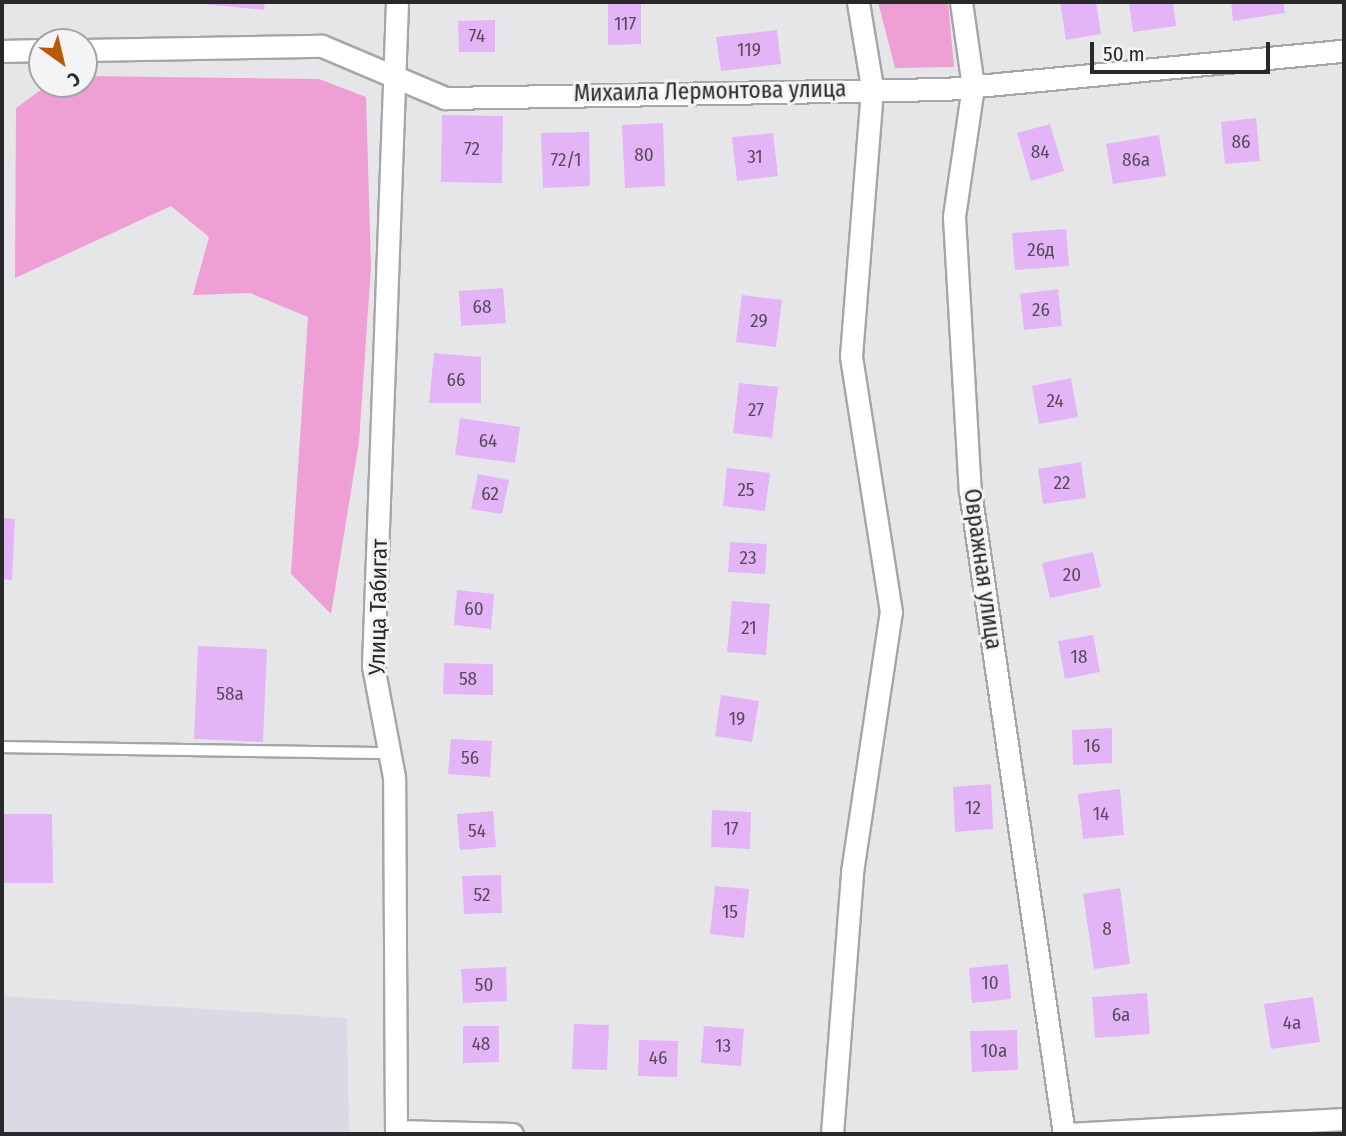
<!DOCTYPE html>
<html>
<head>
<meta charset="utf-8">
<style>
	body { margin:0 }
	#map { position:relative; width:1346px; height:1136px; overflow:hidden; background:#e6e6e9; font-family:"Fira Sans Condensed",sans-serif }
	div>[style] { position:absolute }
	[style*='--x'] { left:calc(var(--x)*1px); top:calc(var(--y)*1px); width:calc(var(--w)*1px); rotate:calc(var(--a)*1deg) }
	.built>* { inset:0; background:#dbdae4 }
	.green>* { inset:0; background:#ee9fd4 }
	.building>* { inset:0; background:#e3b5f7 }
	.roads { filter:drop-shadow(2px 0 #a6a6a9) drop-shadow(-2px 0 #a6a6a9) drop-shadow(0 2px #a6a6a9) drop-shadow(0 -2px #a6a6a9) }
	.service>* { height:10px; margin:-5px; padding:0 5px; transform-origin:5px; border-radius:5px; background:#fff }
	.minor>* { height:21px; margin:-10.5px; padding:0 10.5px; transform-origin:10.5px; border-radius:10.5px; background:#fff }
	span { translate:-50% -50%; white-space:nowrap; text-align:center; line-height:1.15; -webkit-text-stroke:6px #f4f3f6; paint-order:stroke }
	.number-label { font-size:19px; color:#584b5d }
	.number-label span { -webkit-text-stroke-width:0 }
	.street-label { font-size:23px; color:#29282a }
	.frame { position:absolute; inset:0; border:4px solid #29282a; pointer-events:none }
	.north { position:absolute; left:28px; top:28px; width:70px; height:70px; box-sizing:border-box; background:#f4f3f6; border:2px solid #a3a2a4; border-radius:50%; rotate:146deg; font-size:19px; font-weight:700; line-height:28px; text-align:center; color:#29282a }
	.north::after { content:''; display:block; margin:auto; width:24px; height:32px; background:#b75907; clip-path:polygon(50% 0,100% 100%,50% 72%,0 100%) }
	.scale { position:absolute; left:1090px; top:42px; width:180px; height:32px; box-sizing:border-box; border:4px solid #29282a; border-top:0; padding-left:9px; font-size:21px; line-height:24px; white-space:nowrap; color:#29282a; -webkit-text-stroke:5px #f4f3f6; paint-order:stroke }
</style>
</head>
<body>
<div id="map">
	<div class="built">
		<div style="clip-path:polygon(2px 996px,347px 1018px,349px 1134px,2px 1134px)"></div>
	</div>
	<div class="green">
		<div style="clip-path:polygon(878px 2px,948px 2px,954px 67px,895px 68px)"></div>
		<div style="clip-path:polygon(84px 76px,319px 79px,366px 97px,371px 267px,359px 442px,331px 614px,291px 574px,308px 317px,250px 293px,193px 295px,209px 237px,171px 206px,15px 278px,16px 108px,49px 84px,84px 84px)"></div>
	</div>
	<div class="building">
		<div style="clip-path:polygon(182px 2px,265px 2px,264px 10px)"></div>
		<div style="clip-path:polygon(641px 2px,641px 44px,608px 45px,608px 3px)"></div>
		<div style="clip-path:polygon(1060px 2px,1096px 2px,1101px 34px,1066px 40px)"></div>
		<div style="clip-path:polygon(1129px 2px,1173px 2px,1176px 26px,1133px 32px)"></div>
		<div style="clip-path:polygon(1231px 2px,1283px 2px,1285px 13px,1233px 21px)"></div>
		<div style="clip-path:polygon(495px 20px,495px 52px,459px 52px,458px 21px)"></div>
		<div style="clip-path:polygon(777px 30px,781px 64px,721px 71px,716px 37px)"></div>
		<div style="clip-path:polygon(442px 115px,503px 116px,502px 183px,441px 182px)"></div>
		<div style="clip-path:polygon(1256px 118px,1260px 161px,1225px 164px,1221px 122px)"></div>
		<div style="clip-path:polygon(663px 123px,665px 186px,625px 188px,622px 125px)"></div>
		<div style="clip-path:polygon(1050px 124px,1064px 171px,1031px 181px,1017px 133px)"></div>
		<div style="clip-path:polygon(589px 132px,590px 186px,543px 188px,541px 133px)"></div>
		<div style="clip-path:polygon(773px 133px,778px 176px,737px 181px,732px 137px)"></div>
		<div style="clip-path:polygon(1159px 135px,1166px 176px,1113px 184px,1106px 144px)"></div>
		<div style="clip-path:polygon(1066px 229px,1069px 266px,1015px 270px,1012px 233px)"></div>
		<div style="clip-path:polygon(503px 288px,506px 323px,461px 326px,459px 291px)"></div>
		<div style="clip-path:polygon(1058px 289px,1062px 326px,1024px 330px,1020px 294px)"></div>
		<div style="clip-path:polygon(742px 295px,782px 300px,776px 347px,736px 342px)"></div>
		<div style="clip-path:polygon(434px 353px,481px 357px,481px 403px,429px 403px)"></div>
		<div style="clip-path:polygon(1071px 378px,1078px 417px,1039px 424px,1032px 386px)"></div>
		<div style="clip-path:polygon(739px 383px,778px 387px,772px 438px,733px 433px)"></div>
		<div style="clip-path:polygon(460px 418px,520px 427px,515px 463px,455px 455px)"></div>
		<div style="clip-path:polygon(1081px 462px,1086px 498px,1043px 504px,1038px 469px)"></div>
		<div style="clip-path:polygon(727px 468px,770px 473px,765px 511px,723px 506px)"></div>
		<div style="clip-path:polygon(478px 474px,509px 480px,502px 514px,471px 509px)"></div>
		<div style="clip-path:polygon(2px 518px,15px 519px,12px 580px,2px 579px)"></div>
		<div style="clip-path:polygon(730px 542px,767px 544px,765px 574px,728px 572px)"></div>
		<div style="clip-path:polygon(1093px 552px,1101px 587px,1050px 598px,1042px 563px)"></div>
		<div style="clip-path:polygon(457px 590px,494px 594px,491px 629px,454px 625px)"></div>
		<div style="clip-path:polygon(732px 601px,770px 604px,766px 655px,727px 652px)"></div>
		<div style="clip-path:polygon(1093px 635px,1100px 672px,1065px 679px,1058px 641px)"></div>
		<div style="clip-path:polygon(198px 646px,267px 649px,263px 742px,194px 739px)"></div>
		<div style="clip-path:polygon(444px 663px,493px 664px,493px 695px,443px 694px)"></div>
		<div style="clip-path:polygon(721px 695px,759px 701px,752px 742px,715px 736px)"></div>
		<div style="clip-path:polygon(1112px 728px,1112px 763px,1073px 765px,1072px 730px)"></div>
		<div style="clip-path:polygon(451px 739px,492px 741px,490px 777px,448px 774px)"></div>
		<div style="clip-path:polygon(991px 784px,993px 829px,955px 832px,953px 787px)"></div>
		<div style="clip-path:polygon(1120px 789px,1124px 835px,1083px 839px,1078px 794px)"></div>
		<div style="clip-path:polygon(712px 810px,751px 812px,750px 849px,711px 847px)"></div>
		<div style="clip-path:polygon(493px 811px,496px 847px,460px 850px,457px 814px)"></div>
		<div style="clip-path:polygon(2px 814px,52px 814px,53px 883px,2px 883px)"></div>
		<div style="clip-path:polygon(501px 875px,502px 913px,464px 914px,462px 876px)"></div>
		<div style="clip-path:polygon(715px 886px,749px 889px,744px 938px,710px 934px)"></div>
		<div style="clip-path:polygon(1120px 888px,1130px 964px,1094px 969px,1083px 894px)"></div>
		<div style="clip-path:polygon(1008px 964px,1011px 999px,972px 1003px,969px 968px)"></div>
		<div style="clip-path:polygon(506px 967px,507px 1001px,463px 1003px,461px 969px)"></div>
		<div style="clip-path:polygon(1147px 993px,1150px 1034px,1095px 1038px,1092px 997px)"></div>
		<div style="clip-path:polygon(1313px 997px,1320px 1042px,1271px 1049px,1264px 1004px)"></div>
		<div style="clip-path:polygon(574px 1024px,609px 1025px,607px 1070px,572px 1069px)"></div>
		<div style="clip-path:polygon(463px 1026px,499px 1026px,499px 1062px,463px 1063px)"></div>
		<div style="clip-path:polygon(704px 1026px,744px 1029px,741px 1066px,701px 1063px)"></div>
		<div style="clip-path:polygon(1017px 1030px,1018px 1070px,972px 1072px,970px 1031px)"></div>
		<div style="clip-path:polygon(639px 1040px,678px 1041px,677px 1077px,638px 1076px)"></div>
	</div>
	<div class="roads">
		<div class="service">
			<div style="--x:2;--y:747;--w:386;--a:0.9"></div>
		</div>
		<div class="minor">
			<div style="--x:961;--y:2;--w:85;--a:81.9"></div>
			<div style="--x:973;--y:86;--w:132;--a:98.3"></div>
			<div style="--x:954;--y:217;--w:274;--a:86.7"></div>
			<div style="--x:970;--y:491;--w:650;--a:81.68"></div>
			<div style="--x:84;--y:50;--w:238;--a:-1"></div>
			<div style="--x:322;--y:46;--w:134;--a:22.9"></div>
			<div style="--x:445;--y:98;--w:501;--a:-1.03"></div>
			<div style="--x:946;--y:89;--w:400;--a:-5.5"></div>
			<div style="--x:2;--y:51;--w:40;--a:-1.4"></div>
			<div style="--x:396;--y:1131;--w:116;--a:1.5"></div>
			<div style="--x:396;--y:1134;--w:357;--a:-90.3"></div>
			<div style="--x:394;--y:777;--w:113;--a:-100.7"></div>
			<div style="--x:373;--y:666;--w:664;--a:-87.93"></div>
			<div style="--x:832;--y:1134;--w:263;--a:-85.6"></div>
			<div style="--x:852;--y:872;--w:263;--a:-81.5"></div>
			<div style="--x:891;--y:612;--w:259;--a:-98.9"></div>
			<div style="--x:851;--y:356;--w:270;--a:-85.5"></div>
			<div style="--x:872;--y:87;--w:86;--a:-99.4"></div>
			<div style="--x:1069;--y:1134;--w:275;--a:-3.1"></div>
		</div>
	</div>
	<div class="number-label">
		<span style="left:625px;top:24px">117</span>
		<span style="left:477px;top:36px">74</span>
		<span style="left:749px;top:50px">119</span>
		<span style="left:1241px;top:142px">86</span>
		<span style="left:472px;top:149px">72</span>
		<span style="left:1040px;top:152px">84</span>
		<span style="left:644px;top:155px">80</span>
		<span style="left:755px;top:157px">31</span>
		<span style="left:566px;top:160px">72/1</span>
		<span style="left:1136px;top:160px">86а</span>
		<span style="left:1041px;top:250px">26д</span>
		<span style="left:482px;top:307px">68</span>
		<span style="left:1041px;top:310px">26</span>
		<span style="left:759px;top:321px">29</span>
		<span style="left:456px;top:380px">66</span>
		<span style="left:1055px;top:401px">24</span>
		<span style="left:756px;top:410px">27</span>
		<span style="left:488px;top:441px">64</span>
		<span style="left:1062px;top:483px">22</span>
		<span style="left:746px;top:490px">25</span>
		<span style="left:490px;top:494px">62</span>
		<span style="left:748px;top:558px">23</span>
		<span style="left:1072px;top:575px">20</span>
		<span style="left:474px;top:609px">60</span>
		<span style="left:749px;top:628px">21</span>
		<span style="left:1079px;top:657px">18</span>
		<span style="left:468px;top:679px">58</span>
		<span style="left:230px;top:694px">58а</span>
		<span style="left:737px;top:719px">19</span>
		<span style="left:1092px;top:746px">16</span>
		<span style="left:470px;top:758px">56</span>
		<span style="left:973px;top:808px">12</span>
		<span style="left:1101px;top:814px">14</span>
		<span style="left:731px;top:829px">17</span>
		<span style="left:477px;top:831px">54</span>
		<span style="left:482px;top:895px">52</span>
		<span style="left:730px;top:912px">15</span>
		<span style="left:1107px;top:929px">8</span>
		<span style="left:990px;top:983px">10</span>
		<span style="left:484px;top:985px">50</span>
		<span style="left:1121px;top:1015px">6а</span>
		<span style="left:1292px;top:1023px">4а</span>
		<span style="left:481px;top:1044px">48</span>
		<span style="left:723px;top:1046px">13</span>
		<span style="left:994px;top:1051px">10а</span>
		<span style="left:658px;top:1058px">46</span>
	</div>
	<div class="street-label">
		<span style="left:710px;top:91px;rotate:-1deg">Михаила Лермонтова улица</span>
		<span style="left:983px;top:569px;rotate:82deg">Овражная улица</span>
		<span style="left:378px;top:607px;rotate:-89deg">Улица Табигат</span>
	</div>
	<div class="frame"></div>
	<div class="north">С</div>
	<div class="scale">50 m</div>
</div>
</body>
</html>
